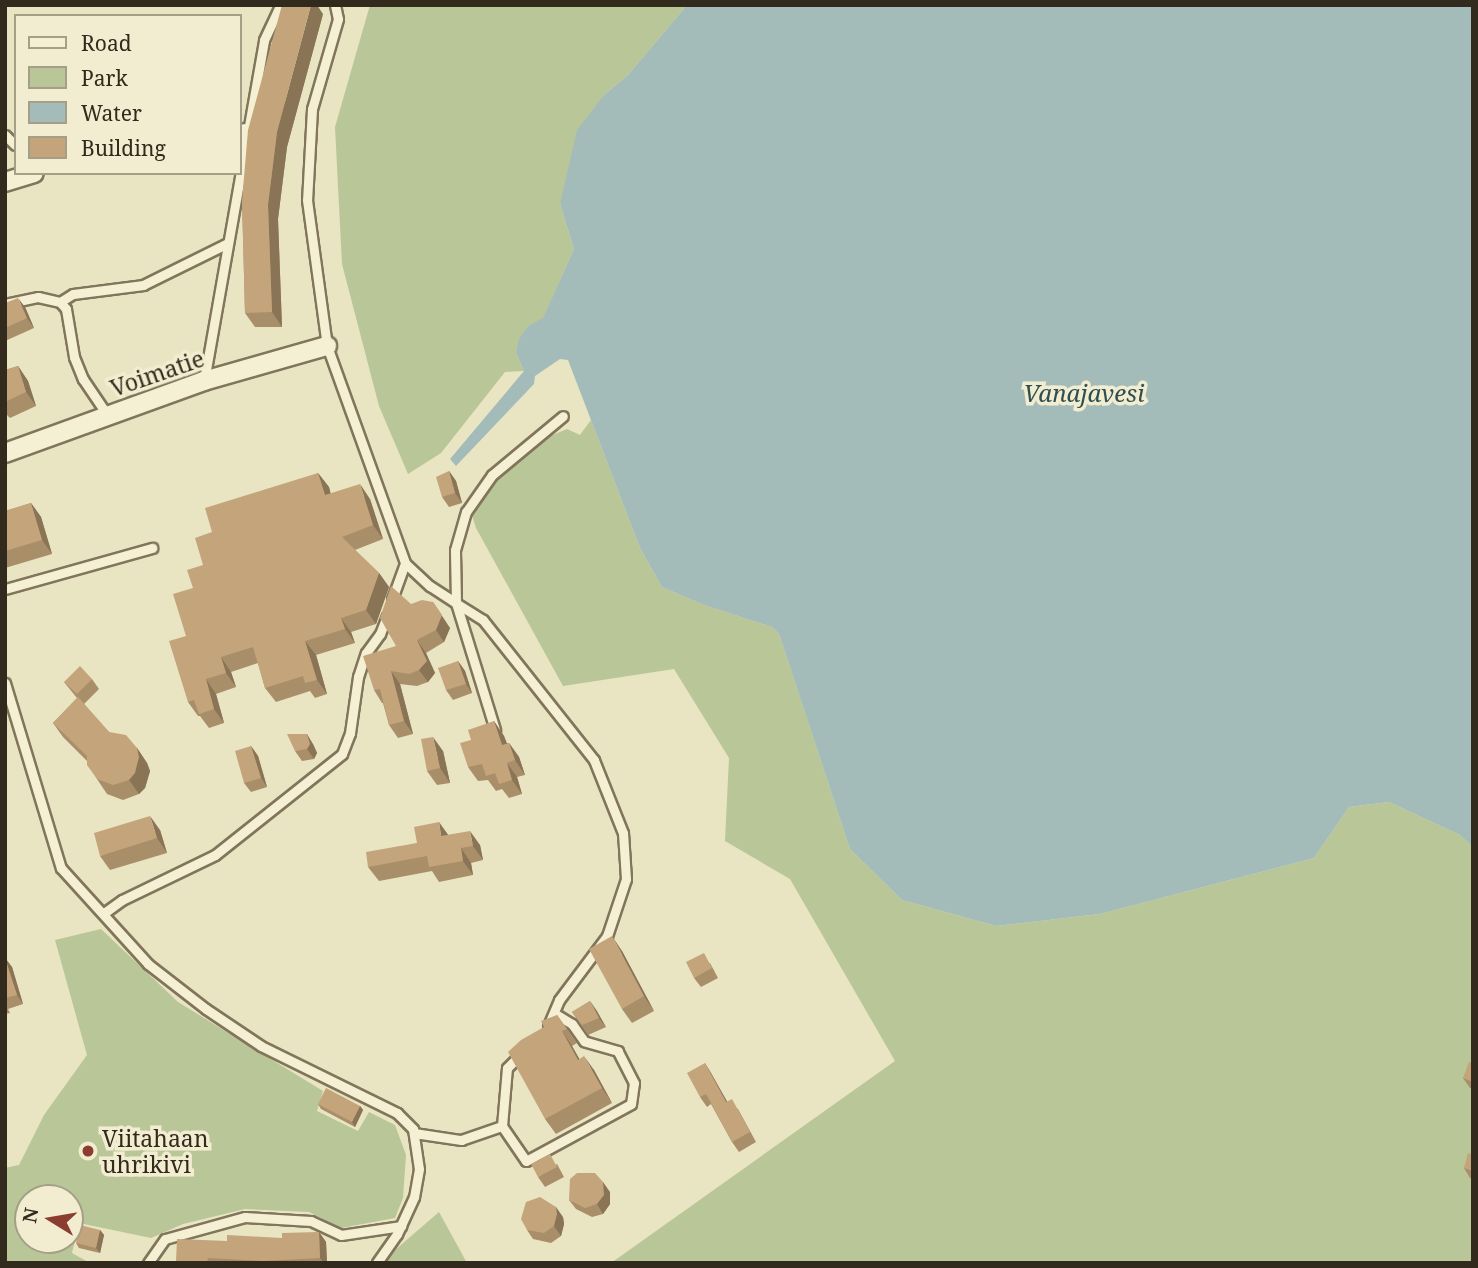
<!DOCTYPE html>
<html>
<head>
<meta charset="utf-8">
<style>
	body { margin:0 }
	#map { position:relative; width:1478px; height:1268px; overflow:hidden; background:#e9e4c2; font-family:"Noto Serif",serif }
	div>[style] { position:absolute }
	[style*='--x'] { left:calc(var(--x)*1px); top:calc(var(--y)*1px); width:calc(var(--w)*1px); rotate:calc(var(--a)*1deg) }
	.green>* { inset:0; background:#b9c697 }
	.water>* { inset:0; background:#a4bcb9 }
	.roads { filter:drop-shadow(2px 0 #81755b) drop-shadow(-2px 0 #81755b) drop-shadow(0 2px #81755b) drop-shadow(0 -2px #81755b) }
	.lane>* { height:9px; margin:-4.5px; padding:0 4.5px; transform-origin:4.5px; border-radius:4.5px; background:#f5f0d4 }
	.street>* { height:18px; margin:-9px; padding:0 9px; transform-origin:9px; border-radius:9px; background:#f5f0d4 }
	.wall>* { inset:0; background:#a98e6a }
	.shaded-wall>* { inset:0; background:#897456 }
	.building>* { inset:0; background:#c4a57b }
	.dots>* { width:19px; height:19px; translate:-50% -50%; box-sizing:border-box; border:4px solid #f2edd0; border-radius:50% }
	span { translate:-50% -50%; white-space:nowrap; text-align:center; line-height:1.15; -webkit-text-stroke:7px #f2edd0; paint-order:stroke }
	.street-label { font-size:23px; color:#322b1d }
	.poi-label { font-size:23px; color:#322b1d }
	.left { translate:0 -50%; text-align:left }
	.water-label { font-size:24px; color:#2e4e51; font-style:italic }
	.frame { position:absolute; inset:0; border:7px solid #322b1d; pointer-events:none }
	.legend { position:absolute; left:14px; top:14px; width:228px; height:161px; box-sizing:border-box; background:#f2edd0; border:2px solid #a59f88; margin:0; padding:9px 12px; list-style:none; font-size:21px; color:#322b1d }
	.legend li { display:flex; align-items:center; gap:14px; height:35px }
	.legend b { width:35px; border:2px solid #a59f88 }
	.north { position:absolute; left:14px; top:1184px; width:70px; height:70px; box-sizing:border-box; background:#f2edd0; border:2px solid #a59f88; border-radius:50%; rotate:281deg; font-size:19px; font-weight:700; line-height:28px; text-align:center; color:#322b1d }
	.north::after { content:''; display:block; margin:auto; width:24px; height:32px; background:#8b3e30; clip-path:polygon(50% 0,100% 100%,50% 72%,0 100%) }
</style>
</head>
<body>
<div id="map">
	<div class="green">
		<div style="clip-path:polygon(370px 5px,687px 5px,628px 75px,604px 95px,560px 204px,574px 249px,543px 319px,528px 326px,516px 353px,524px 371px,505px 372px,441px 453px,408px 474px,379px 406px,342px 264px,335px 127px)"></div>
		<div style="clip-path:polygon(591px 420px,640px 548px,662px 587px,704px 605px,772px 627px,779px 634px,850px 849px,902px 900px,996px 926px,1100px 914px,1314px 858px,1349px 807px,1389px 802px,1460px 835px,1473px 847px,1473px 1263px,611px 1263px,895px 1061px,790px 879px,725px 841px,729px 758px,674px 669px,563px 686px,476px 528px,471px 512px,498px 477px,543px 439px,567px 429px,580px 435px)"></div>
		<div style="clip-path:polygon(evenodd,101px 929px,178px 1002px,323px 1091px,317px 1111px,358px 1131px,369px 1112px,395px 1125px,406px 1155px,403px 1198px,395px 1218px,341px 1228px,309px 1212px,245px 1209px,183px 1224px,151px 1238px,79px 1223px,72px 1253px,90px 1263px,5px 1263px,5px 1168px,19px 1165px,44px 1115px,87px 1055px,55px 940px,101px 929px,28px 1198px,70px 1198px,70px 1240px,28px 1240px,28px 1198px)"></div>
		<div style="clip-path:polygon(439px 1212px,467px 1263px,380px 1263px)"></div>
	</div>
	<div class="water">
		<div style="clip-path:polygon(687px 5px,1473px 5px,1473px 847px,1460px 835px,1389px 802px,1349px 807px,1314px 858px,1100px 914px,996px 926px,902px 900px,850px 849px,779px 634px,772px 627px,704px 605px,662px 587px,640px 548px,568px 360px,560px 359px,535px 376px,534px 384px,456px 466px,450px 459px,524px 371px,516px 353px,519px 339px,528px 326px,543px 318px,574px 249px,560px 204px,577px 130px,604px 95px,628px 75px)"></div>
	</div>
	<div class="roads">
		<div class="lane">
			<div style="--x:335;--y:5;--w:14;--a:78"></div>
			<div style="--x:338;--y:19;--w:94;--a:106.1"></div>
			<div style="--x:312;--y:109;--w:91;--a:93.1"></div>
			<div style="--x:307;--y:200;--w:147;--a:82.2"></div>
			<div style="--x:327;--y:346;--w:231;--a:70.2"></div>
			<div style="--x:405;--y:563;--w:34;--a:43"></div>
			<div style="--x:430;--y:586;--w:31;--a:33"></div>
			<div style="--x:456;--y:603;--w:133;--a:72.9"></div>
			<div style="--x:5;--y:135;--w:14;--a:45"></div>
			<div style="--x:60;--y:302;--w:15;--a:-32"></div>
			<div style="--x:73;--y:294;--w:71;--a:-7.3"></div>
			<div style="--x:143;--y:285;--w:95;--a:-26.3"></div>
			<div style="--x:5;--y:304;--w:34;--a:-12"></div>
			<div style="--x:38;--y:297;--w:23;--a:13"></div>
			<div style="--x:60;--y:302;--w:9;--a:49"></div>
			<div style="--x:66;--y:309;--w:49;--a:80.5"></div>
			<div style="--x:74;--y:357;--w:24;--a:68"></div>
			<div style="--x:83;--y:379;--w:45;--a:56"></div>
			<div style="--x:204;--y:381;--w:346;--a:-80"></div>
			<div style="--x:264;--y:40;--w:38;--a:-65"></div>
			<div style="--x:5;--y:589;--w:153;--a:-15.6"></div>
			<div style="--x:392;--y:599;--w:38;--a:-70"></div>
			<div style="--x:5;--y:683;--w:193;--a:73.2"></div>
			<div style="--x:61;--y:868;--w:130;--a:47.8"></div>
			<div style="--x:148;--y:964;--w:73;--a:37.8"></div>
			<div style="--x:206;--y:1009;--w:66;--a:33.9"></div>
			<div style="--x:261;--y:1046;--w:152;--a:26.2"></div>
			<div style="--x:397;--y:1113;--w:23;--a:45"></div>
			<div style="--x:413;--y:1129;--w:40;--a:81.5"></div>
			<div style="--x:419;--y:1169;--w:28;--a:100"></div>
			<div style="--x:414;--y:1197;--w:41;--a:114.7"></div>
			<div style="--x:397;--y:1234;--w:35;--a:125"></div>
			<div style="--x:104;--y:913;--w:22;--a:-36"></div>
			<div style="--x:122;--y:900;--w:103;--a:-25.8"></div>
			<div style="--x:215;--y:855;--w:162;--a:-38.5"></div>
			<div style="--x:342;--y:754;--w:22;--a:-69"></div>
			<div style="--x:350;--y:733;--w:57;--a:-81.9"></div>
			<div style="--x:358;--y:677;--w:25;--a:-72"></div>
			<div style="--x:366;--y:653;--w:24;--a:-54"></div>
			<div style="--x:380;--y:634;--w:19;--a:-69"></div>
			<div style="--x:548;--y:1026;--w:28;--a:-67"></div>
			<div style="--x:559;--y:1000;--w:80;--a:-53.1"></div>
			<div style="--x:607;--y:936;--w:60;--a:-71.6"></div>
			<div style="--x:626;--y:879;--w:46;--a:-93.7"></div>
			<div style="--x:623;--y:833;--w:79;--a:-111.7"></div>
			<div style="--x:594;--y:760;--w:179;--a:-128.4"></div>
			<div style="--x:483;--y:620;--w:32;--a:-148"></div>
			<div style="--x:456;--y:603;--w:53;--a:-91.1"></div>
			<div style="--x:455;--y:550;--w:40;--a:-74"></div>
			<div style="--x:466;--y:512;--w:45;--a:-54.9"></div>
			<div style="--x:492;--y:475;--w:92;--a:-39.7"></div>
			<div style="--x:502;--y:1126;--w:42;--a:55.6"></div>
			<div style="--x:526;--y:1161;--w:119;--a:-28.5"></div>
			<div style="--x:631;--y:1104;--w:21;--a:-82"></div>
			<div style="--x:634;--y:1083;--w:36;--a:-117"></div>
			<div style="--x:618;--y:1051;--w:35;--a:-164"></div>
			<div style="--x:584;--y:1041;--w:21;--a:-125"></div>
			<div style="--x:572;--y:1024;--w:21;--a:-149"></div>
			<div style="--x:414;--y:1133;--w:48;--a:8.5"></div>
			<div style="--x:461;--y:1140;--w:43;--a:-18.9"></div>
			<div style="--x:502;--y:1126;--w:58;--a:-85.1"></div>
			<div style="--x:507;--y:1068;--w:21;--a:-45"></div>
			<div style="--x:148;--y:1263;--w:29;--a:-55"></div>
			<div style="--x:165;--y:1239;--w:83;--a:-15.4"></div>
			<div style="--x:245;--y:1217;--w:66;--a:3.5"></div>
			<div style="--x:311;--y:1221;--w:33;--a:25"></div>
			<div style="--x:341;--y:1235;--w:61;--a:-8.5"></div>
		</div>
		<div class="street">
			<div style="--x:240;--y:134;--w:7;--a:-8"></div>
			<div style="--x:5;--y:182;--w:30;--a:-17"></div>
			<div style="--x:5;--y:453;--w:212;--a:-19.9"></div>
			<div style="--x:204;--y:381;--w:128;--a:-15.9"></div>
		</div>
	</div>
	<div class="wall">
		<div style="clip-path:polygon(323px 14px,287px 147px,278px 219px,282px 327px,255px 327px,245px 313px,242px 201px)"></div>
		<div style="clip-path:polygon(5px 303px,25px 307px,34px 328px,5px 341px)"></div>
		<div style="clip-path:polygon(18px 366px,28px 381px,36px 406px,10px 418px,7px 415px,5px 415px,5px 370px)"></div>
		<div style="clip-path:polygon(449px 471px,456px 481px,462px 503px,449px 507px,442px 497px)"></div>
		<div style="clip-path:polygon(318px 473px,329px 487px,330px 493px,370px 499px,383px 539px,355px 550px,379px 573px,389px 587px,376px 624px,351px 632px,355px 643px,316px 655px,327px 694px,315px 698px,310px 691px,276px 702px,265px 688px,258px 663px,231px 672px,236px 687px,216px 694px,224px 723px,209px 728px,200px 716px,198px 716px,188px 702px,186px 636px,193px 588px,203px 565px,212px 532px)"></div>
		<div style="clip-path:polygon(31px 503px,41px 517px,52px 554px,5px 568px,5px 511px)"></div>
		<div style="clip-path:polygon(411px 604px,450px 628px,444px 642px,426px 653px,435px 673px,428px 682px,417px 686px,400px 684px,413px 734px,398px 738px,389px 725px,383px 703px,382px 703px,374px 690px,396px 646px)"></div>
		<div style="clip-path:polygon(458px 661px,465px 671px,472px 693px,453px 700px,446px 690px)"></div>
		<div style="clip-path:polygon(92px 679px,99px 689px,84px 704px,109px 732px,137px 748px,147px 763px,150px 771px,145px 788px,139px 794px,123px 800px,107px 794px,97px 779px,87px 761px,63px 737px,53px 723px,77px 698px,64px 682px)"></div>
		<div style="clip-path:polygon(494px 721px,504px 736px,507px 743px,509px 743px,519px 757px,525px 775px,517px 777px,522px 794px,509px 798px,502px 789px,496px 791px,488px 780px,478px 781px,468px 767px,471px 740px)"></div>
		<div style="clip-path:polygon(313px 744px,317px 753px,314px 759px,302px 761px,295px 751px)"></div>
		<div style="clip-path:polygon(251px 746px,258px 756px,267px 787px,251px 792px,244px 783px)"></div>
		<div style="clip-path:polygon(443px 751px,450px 783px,437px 785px,427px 771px)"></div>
		<div style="clip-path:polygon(160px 830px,167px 853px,110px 870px,100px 856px)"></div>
		<div style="clip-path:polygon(448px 835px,480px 845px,483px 860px,471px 863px,473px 875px,439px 882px,432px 871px,379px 881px,368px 867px,417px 843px)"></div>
		<div style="clip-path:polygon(622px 951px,654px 1011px,632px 1023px,622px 1009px)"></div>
		<div style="clip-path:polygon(5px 958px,12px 967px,23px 1004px,8px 1009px,10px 1013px,5px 1014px)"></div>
		<div style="clip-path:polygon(710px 963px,718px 978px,701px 987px,694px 978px)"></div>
		<div style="clip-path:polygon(590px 1001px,606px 1027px,588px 1035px,572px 1012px)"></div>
		<div style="clip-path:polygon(557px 1015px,577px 1043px,572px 1046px,579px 1059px,594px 1070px,612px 1103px,556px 1134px,545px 1119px,544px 1027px)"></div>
		<div style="clip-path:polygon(705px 1063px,711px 1073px,727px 1102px,738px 1109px,756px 1142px,739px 1152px,732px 1142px,711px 1104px,707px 1107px,700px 1097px)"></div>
		<div style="clip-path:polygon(1473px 1063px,1473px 1089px,1470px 1088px,1463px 1078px)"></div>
		<div style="clip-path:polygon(318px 1104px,360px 1106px,363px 1110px,355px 1127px,321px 1109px)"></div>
		<div style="clip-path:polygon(1473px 1155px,1473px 1179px,1470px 1178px,1464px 1168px)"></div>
		<div style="clip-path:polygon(557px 1164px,564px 1177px,545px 1187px,538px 1177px)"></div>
		<div style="clip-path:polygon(610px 1192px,610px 1204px,603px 1214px,592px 1217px,576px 1209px,569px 1200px)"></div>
		<div style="clip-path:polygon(563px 1217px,564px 1224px,561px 1236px,551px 1243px,533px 1239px,527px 1230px)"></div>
		<div style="clip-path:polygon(100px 1230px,104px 1235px,100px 1253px,79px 1248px,76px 1243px)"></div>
		<div style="clip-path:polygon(319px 1232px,326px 1242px,327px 1263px,177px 1263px,176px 1261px,227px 1241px,282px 1238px)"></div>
	</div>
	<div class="shaded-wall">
		<div style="clip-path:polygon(311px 5px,317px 5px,323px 14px,287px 147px,278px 219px,282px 327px,272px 312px,268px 205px,277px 132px)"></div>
		<div style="clip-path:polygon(18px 298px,25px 307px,34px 328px,27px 318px)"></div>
		<div style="clip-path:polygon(18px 366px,28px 381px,36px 406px,26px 392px)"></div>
		<div style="clip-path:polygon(449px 471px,456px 481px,462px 503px,455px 493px)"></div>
		<div style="clip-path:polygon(318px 473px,329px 487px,335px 509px,325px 495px)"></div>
		<div style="clip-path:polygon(360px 484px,370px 499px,383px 539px,373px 525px)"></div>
		<div style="clip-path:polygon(31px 503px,41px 517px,52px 554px,42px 540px)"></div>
		<div style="clip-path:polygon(379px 573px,389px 587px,376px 624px,366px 610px)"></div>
		<div style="clip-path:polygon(433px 602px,450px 628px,444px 642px,436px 630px)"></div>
		<div style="clip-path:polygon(341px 618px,351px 632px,355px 643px,345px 629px)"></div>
		<div style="clip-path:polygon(417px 640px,426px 653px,435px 673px,428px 682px,419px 670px)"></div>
		<div style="clip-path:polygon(305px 641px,316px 655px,327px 694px,317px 680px)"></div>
		<div style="clip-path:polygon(221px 657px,231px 672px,236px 687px,226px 673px)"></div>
		<div style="clip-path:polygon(458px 661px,465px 671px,472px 693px,466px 684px)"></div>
		<div style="clip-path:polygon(391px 671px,400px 684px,413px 734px,404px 721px)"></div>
		<div style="clip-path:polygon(206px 679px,216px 694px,224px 723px,214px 709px)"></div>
		<div style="clip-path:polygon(494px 721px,504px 736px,512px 759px,502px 745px)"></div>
		<div style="clip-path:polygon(307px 734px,313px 744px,317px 753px,314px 759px,307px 749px)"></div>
		<div style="clip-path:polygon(433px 737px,443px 751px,450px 783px,440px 768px)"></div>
		<div style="clip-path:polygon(509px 743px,519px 757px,525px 775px,515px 760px)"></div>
		<div style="clip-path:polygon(251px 746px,258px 756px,267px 787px,261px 778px)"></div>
		<div style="clip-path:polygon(137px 748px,147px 763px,150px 771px,145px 788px,139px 794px,129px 780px)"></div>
		<div style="clip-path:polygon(507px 763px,517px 777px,522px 794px,512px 780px)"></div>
		<div style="clip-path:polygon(150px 816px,160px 830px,167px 853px,157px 838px)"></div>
		<div style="clip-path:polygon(439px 822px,449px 836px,441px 836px)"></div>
		<div style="clip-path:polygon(470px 831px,480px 845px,483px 860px,473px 846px)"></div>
		<div style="clip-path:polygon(461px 848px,471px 863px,473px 875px,463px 861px)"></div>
		<div style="clip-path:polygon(612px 936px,622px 951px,654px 1011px,644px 996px)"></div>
		<div style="clip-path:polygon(5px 958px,12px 967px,23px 1004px,17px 995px)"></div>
		<div style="clip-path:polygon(590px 1001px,597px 1011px,606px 1027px,599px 1018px)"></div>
		<div style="clip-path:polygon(562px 1031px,572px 1046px,588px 1074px,578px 1060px)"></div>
		<div style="clip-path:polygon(584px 1056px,594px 1070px,612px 1103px,602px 1088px)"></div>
		<div style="clip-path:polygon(705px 1063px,711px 1073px,733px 1112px,726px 1102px)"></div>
		<div style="clip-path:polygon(360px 1106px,363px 1110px,355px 1127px,352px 1122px)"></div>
		<div style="clip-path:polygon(603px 1182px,610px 1192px,610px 1204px,603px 1214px,597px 1204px)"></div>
		<div style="clip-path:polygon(556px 1207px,563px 1217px,564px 1224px,561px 1236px,554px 1226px)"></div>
		<div style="clip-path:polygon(100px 1230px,104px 1235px,100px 1253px,96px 1248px)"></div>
		<div style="clip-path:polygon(319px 1232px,326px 1242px,327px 1263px,324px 1263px,320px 1258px)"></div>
	</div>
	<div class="building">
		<div style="clip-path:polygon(282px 5px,311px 5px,277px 132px,268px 205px,272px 312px,245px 313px,242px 201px,248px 130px)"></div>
		<div style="clip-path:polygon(18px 298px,27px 318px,5px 328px,5px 303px)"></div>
		<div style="clip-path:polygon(18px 366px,26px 392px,5px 402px,5px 370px)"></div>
		<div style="clip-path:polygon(449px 471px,455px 493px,442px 497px,436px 477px)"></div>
		<div style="clip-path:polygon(318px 473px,325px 495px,360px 484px,373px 525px,342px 537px,379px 573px,366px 610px,341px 618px,345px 629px,305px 641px,317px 680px,305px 683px,303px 676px,265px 688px,253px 647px,221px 657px,226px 673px,206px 679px,214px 709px,199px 714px,194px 700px,188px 702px,169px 641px,186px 636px,173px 594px,193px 588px,187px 570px,203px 565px,195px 538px,212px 532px,205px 508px)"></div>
		<div style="clip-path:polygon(31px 503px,42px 540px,5px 551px,5px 511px)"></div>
		<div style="clip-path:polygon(391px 586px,411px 604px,422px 600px,433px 602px,442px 615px,436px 630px,417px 640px,427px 661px,419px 670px,409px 674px,391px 671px,404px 721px,389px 725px,380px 689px,374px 690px,363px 656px,396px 646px,380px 618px)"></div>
		<div style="clip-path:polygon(458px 661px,466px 684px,446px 690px,438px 668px)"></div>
		<div style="clip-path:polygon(80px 666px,92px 679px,77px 694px,64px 682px)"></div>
		<div style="clip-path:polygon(78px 697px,109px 732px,126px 735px,137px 748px,139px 757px,135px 773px,129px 780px,113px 785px,97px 779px,87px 765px,87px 756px,53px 723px)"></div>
		<div style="clip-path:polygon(494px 721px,502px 745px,509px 743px,515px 760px,507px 763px,512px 780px,499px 784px,495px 773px,486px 776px,482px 764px,468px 767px,460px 743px,471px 740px,468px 730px)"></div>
		<div style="clip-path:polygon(287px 734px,307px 734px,310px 744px,307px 749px,295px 751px)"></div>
		<div style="clip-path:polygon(433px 737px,440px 768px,427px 771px,421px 739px)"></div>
		<div style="clip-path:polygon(251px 746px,261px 778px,244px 783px,235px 751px)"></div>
		<div style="clip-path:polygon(150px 816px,157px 838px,100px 856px,94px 833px)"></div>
		<div style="clip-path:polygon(439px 822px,441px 836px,470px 831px,473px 846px,461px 848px,463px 861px,429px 867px,427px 856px,368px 867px,366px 852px,417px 843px,414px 827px)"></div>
		<div style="clip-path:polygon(612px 936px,644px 996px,622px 1009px,589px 949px)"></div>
		<div style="clip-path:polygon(704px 953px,712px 968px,694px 978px,686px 962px)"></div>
		<div style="clip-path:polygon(5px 958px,17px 995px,5px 998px)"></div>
		<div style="clip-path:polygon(590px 1001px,599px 1018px,582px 1025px,572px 1012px)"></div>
		<div style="clip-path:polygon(557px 1015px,567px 1029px,562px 1031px,578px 1060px,584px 1056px,602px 1088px,545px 1119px,508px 1052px,521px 1040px,544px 1027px,541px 1021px)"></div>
		<div style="clip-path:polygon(1469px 1062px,1473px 1063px,1473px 1082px,1463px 1078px)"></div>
		<div style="clip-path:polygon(705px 1063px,726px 1102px,732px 1099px,750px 1132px,732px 1142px,706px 1094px,700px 1097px,687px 1073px)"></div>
		<div style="clip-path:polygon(326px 1088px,360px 1106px,352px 1122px,318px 1104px)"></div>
		<div style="clip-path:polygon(1468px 1153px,1473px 1155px,1473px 1171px,1464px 1168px)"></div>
		<div style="clip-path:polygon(550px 1154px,557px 1167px,538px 1177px,531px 1164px)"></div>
		<div style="clip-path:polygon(577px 1173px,595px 1173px,603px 1182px,604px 1195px,597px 1204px,585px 1208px,569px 1200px,570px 1179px)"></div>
		<div style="clip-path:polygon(540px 1197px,556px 1207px,557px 1214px,554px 1226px,544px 1233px,527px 1230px,521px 1219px,526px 1202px)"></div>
		<div style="clip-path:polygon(80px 1225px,100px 1230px,96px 1248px,76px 1243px)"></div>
		<div style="clip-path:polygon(319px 1232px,320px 1258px,263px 1261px,208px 1258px,207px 1263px,176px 1261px,177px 1239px,227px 1241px,227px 1235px,282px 1238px,282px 1233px)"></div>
	</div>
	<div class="dots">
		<div style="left:88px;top:1151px;background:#8b3e30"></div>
	</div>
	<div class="street-label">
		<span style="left:157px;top:373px;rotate:-19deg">Voimatie</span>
	</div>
	<div class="poi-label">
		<span class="left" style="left:102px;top:1151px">Viitahaan<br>uhrikivi</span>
	</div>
	<div class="water-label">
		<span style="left:1084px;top:393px">Vanajavesi</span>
	</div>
	<div class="frame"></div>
	<ul class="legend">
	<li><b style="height:9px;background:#f5f0d4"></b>Road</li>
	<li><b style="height:19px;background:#b9c697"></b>Park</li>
	<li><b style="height:19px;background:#a4bcb9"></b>Water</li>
	<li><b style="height:19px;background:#c4a57b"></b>Building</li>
	</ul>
	<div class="north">N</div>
</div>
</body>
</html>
